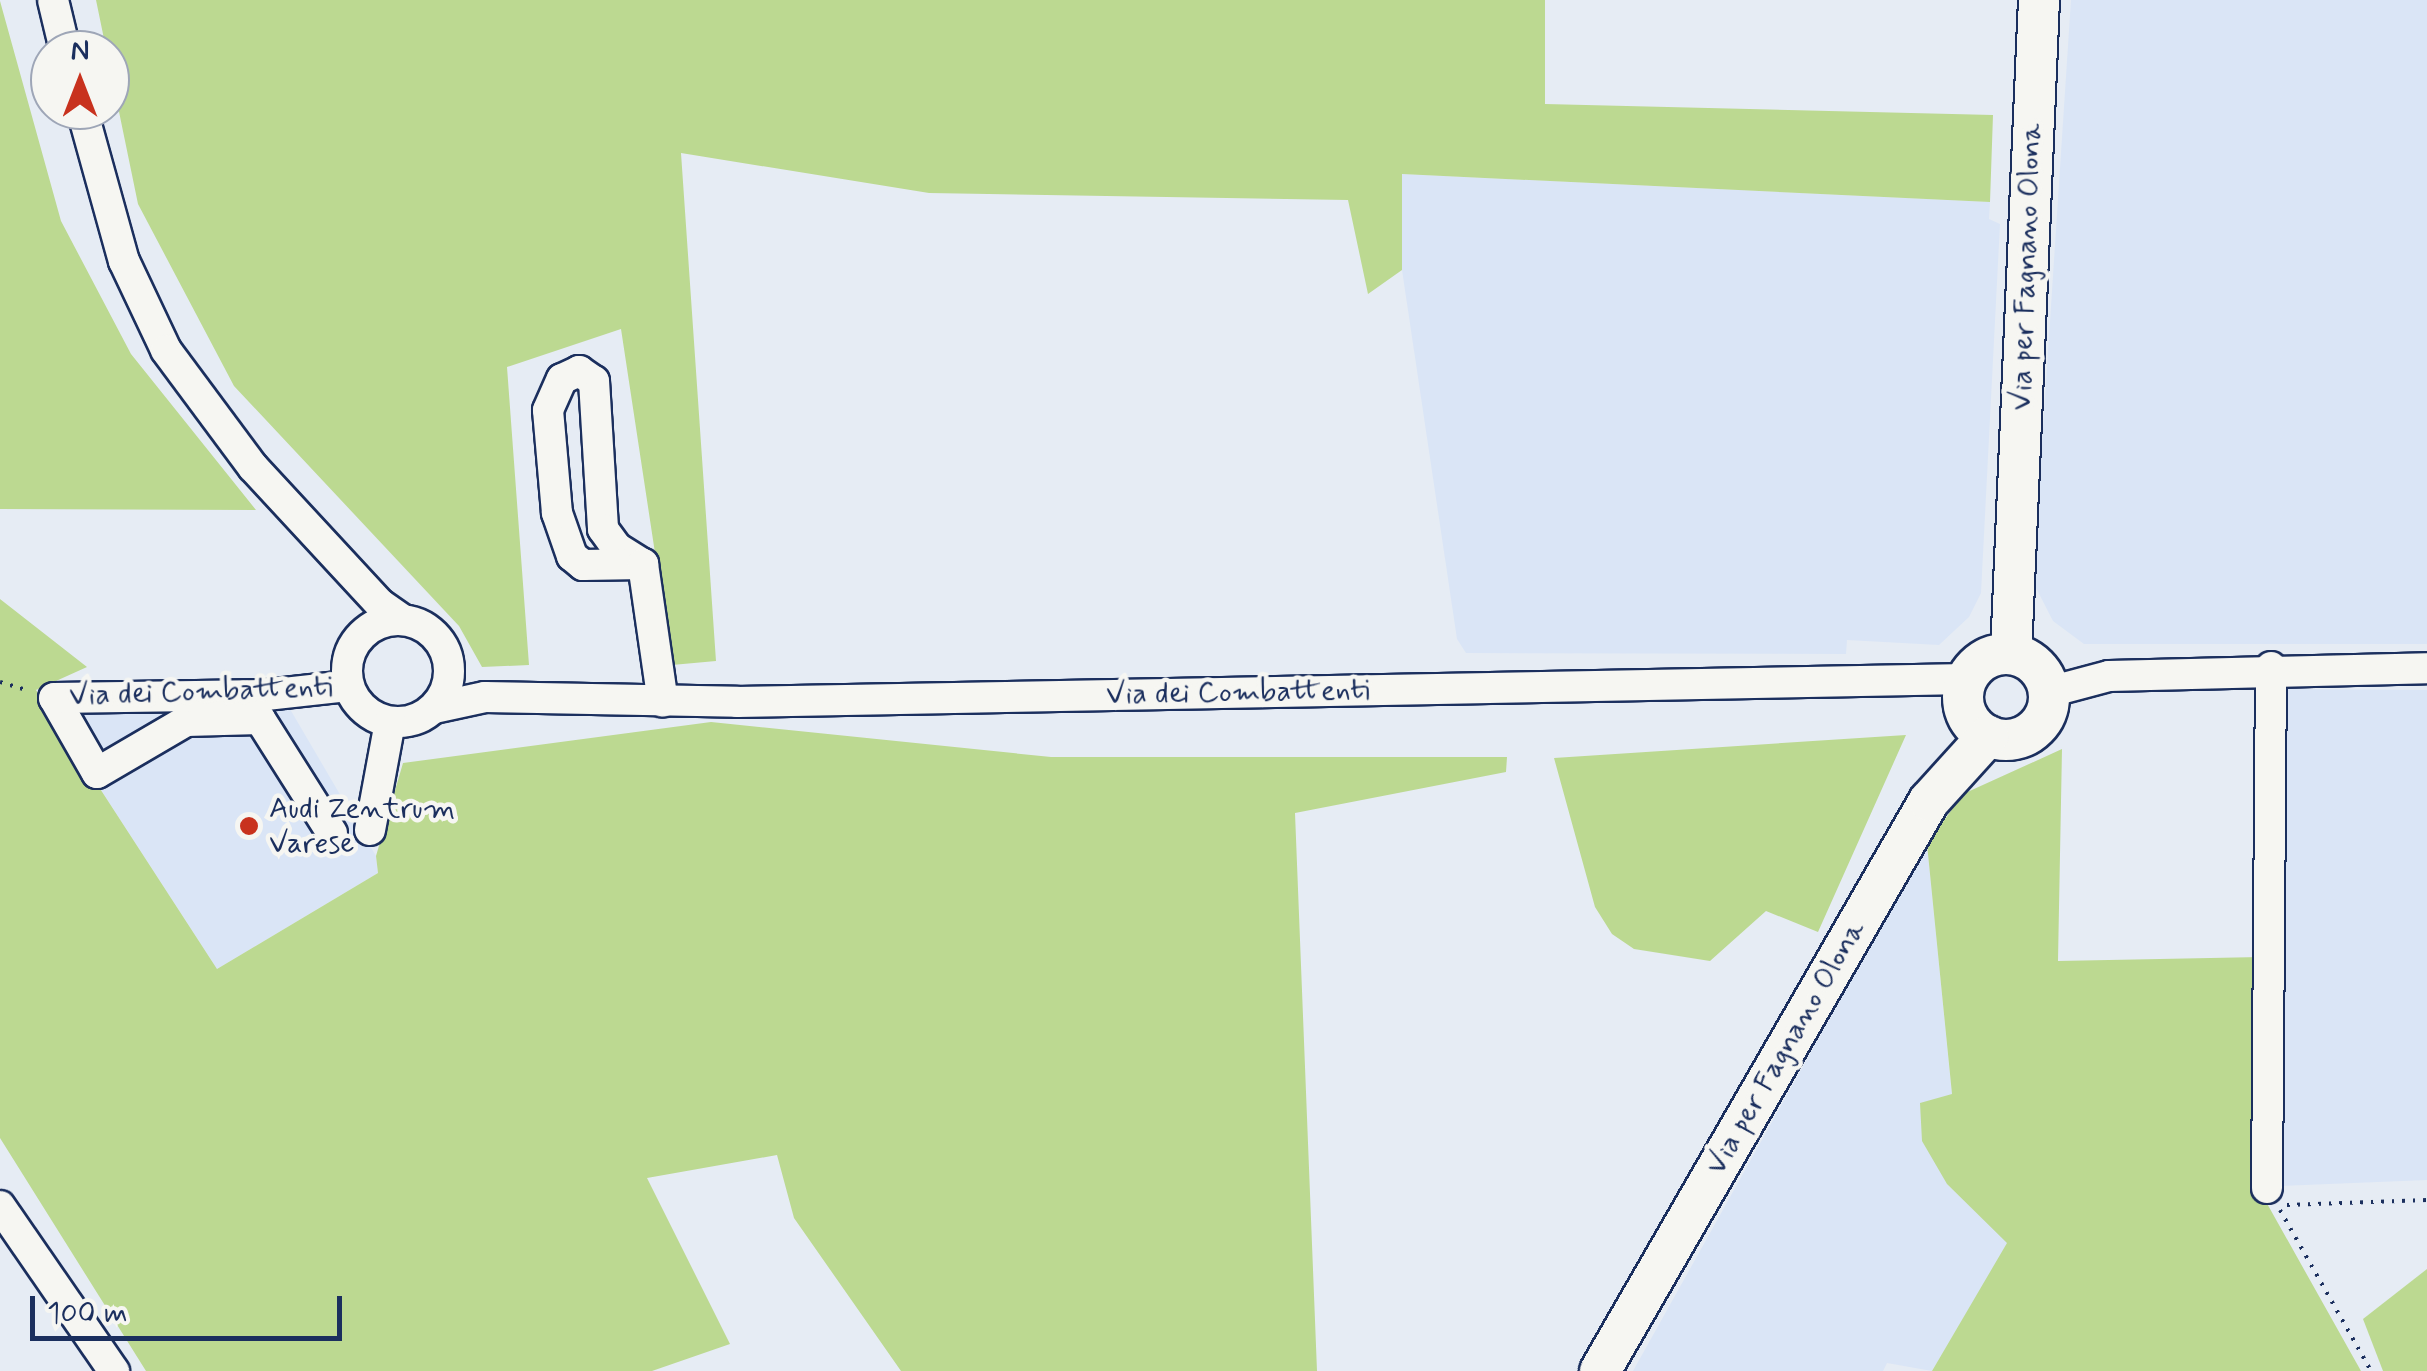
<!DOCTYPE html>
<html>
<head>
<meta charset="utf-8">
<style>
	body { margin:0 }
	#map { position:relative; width:2427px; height:1371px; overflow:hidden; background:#e6ecf4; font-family:Mynerve,sans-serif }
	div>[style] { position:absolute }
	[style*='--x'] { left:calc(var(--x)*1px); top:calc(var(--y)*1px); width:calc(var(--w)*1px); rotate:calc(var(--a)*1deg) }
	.built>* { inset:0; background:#dae5f6 }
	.green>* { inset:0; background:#bcd991 }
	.path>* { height:4px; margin-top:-2px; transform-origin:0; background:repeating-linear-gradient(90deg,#1b2f5e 0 2.5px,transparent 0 10.5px) }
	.roads { filter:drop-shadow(2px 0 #1b2f5e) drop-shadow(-2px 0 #1b2f5e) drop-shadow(0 2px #1b2f5e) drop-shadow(0 -2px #1b2f5e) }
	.minor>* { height:30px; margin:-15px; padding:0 15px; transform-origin:15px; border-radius:15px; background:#f6f6f2 }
	.minor>.ring { margin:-15px; padding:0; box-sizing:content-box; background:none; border:30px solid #f6f6f2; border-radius:50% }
	.major>* { height:40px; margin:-20px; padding:0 20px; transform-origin:20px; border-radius:20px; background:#f6f6f2 }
	.major>.ring { margin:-20px; padding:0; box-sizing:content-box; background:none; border:40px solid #f6f6f2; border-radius:50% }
	.dots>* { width:28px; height:28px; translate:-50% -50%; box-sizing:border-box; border:5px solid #f6f6f2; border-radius:50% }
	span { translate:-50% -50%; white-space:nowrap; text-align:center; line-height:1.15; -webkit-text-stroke:9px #f6f6f2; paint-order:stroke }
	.street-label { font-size:30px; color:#1b2f5e }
	.poi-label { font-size:30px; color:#1b2f5e }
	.left { translate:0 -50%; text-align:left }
	.north { position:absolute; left:30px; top:30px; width:100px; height:100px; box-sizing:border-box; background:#f6f6f2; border:2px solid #9ea6b7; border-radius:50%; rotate:0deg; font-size:28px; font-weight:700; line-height:40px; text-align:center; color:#1b2f5e }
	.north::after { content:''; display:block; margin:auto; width:35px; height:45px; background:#c8321e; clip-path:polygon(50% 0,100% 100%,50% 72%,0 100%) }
	.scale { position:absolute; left:30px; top:1296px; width:312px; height:45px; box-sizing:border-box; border:5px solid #1b2f5e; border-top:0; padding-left:12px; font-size:30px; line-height:35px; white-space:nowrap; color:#1b2f5e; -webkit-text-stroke:8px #f6f6f2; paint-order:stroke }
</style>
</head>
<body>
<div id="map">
	<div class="built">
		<div style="clip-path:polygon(2071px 0,2427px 0,2427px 644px,2084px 644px,2053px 621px,2033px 582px)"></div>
		<div style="clip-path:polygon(1402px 174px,1990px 202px,1989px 219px,2000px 224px,1981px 593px,1969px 617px,1939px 645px,1847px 640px,1846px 654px,1466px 653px,1457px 639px,1402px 270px)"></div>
		<div style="clip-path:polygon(2277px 689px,2427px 690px,2427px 1180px,2281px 1186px)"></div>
		<div style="clip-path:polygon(280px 692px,376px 856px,378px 873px,217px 969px,44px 702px)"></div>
		<div style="clip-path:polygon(1927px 844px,1952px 1095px,1947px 1184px,2008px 1243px,1932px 1371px,1887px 1363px,1883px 1371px,1633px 1371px)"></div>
	</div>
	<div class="green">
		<div style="clip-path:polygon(96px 0,1545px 0,1545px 104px,1993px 115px,1990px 202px,1402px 174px,1402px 270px,1368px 294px,1348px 200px,929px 193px,681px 153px,716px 661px,672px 665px,621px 329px,507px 367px,529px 665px,482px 667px,459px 626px,234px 386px,138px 204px)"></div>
		<div style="clip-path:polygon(0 1px,61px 221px,131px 354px,256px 510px,0 509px)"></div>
		<div style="clip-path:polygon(0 599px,87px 667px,36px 690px,217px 969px,378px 873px,376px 856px,403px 763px,711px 722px,1051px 757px,1507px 757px,1506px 772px,1295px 813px,1317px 1371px,901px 1371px,794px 1218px,777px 1155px,647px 1178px,730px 1344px,652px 1371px,146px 1371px,0 1138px)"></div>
		<div style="clip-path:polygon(1906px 735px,1818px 932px,1766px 911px,1710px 961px,1634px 949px,1612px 934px,1595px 907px,1554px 758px)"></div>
		<div style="clip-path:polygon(2062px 749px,2058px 961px,2261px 957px,2260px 1191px,2361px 1371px,1932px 1371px,2007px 1243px,1947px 1184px,1922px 1141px,1920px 1103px,1952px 1094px,1927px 844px,1963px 794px)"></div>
		<div style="clip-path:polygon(2427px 1269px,2427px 1371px,2383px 1371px,2363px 1319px)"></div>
	</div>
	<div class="path">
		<div style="--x:0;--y:682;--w:30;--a:17"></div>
		<div style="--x:2287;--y:1205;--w:140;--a:-2"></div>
		<div style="--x:2280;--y:1210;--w:185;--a:60.5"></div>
	</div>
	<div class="roads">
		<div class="minor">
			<div style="--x:53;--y:0;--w:51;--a:76.5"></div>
			<div style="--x:82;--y:110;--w:157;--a:74.5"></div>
			<div style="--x:124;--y:261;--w:98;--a:64.7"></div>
			<div style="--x:166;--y:350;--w:146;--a:53.4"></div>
			<div style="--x:253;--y:467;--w:187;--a:47.2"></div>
			<div style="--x:380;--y:604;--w:28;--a:35"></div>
			<div style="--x:579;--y:371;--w:18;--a:34"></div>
			<div style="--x:594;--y:381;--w:148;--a:86.5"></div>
			<div style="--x:603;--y:529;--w:24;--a:54"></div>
			<div style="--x:617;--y:548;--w:31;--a:32"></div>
			<div style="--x:643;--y:564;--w:60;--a:179"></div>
			<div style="--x:583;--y:565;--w:14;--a:-141"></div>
			<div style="--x:572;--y:556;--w:46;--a:-109.2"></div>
			<div style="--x:557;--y:513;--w:103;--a:-95"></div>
			<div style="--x:548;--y:410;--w:34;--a:-66"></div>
			<div style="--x:562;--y:379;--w:19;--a:-25"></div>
			<div style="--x:643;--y:564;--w:139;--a:81.8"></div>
			<div class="ring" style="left:347px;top:620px;width:72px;height:72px"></div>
			<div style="--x:2049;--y:692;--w:62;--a:-14.9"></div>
			<div style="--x:2109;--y:676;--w:318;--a:-1.4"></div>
			<div style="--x:434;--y:708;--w:52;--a:-12.2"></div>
			<div style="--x:485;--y:697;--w:252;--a:1.1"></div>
			<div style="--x:737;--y:702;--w:1230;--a:-1.07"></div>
			<div style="--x:370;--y:830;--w:110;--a:-79.5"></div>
			<div style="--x:332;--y:833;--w:135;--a:-122.3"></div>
			<div style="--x:260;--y:719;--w:74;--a:178.5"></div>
			<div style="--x:186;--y:721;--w:103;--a:149.7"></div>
			<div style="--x:97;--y:773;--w:86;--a:-119.8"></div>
			<div style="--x:54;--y:698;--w:212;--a:-0.8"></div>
			<div style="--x:266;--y:695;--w:82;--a:-6.3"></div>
			<div style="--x:2267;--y:1188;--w:521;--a:-89.56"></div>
			<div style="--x:0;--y:1206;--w:201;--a:55.4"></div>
		</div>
		<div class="major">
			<div style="--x:2011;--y:654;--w:655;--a:-87.55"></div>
			<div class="ring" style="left:1963px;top:654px;width:46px;height:46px"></div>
			<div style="--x:1600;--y:1371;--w:658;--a:-60.01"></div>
			<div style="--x:1929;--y:801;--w:88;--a:-47.8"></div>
		</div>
	</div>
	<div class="dots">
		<div style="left:249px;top:826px;background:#c8321e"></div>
	</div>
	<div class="street-label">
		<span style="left:2027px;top:267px;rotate:-88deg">Via per Fagnano Olona</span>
		<span style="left:201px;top:692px;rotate:-2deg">Via dei Combattenti</span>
		<span style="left:1238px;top:693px;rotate:-1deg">Via dei Combattenti</span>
		<span style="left:1786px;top:1048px;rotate:-60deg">Via per Fagnano Olona</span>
	</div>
	<div class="poi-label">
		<span class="left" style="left:269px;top:826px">Audi Zentrum<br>Varese</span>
	</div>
	<div class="north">N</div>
	<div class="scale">100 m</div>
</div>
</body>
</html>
